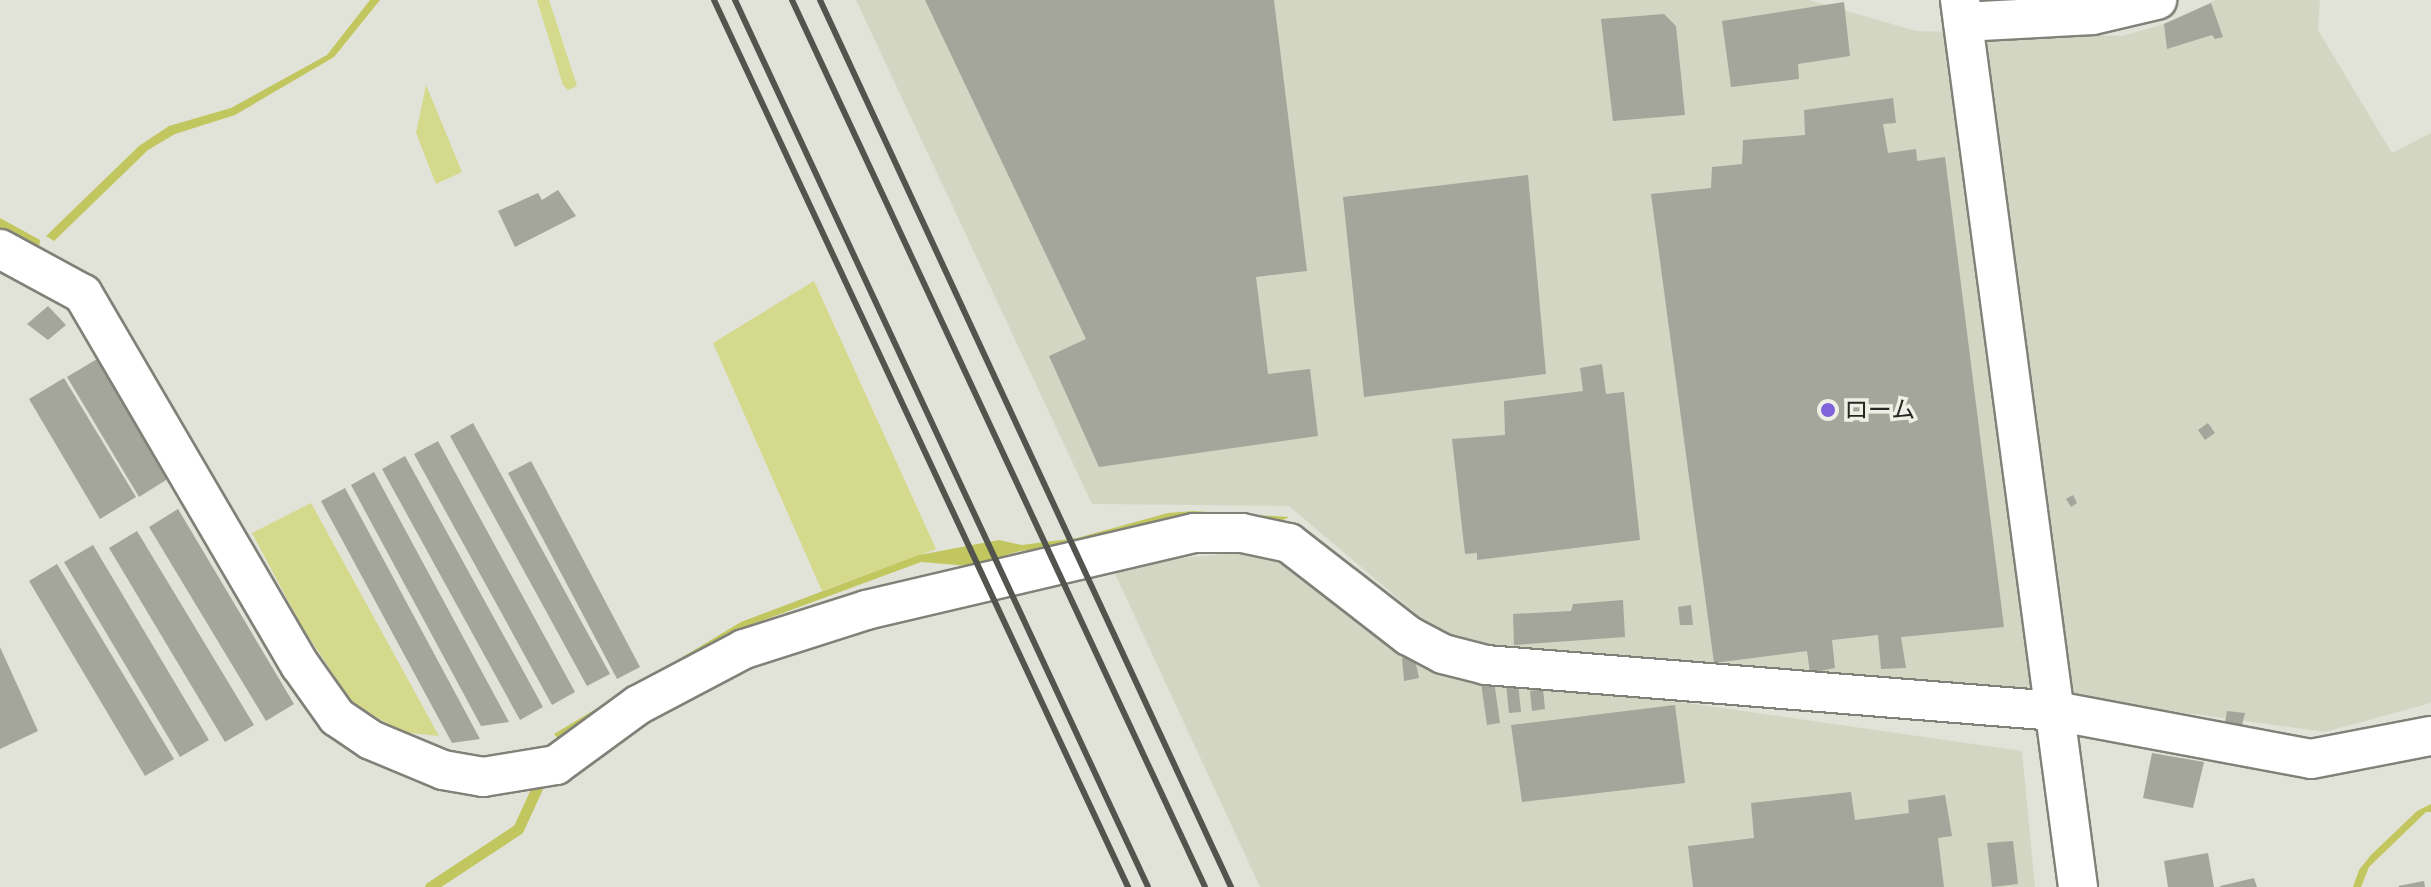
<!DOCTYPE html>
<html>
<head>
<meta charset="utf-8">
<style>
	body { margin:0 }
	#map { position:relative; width:2431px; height:887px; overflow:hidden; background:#e2e3d8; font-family:Raleway,"Noto Sans JP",sans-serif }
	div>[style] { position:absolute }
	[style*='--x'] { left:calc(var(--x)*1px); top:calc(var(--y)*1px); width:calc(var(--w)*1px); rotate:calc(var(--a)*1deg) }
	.built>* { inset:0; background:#d4d6c4 }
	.green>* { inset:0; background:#d4d98b }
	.water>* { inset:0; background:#c1c65e }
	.stream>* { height:11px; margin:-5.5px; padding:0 5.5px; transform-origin:5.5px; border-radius:5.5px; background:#c1c65e }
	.building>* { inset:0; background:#a4a59b }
	.roads { filter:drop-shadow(2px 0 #808178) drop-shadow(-2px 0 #808178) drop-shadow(0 2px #808178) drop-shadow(0 -2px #808178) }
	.minor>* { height:38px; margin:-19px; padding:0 19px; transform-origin:19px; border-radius:19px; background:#fff }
	.rail>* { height:6px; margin:-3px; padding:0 3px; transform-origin:3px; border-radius:3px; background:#53544e }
	.dots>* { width:22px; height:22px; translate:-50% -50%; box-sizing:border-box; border:4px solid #eff0e5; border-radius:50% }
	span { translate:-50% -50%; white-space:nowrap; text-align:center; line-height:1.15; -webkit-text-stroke:7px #eff0e5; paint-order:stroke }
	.poi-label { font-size:24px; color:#262723 }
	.left { translate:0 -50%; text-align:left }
</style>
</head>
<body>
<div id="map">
	<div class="built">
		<div style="clip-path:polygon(856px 0,1809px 0,1916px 31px,2122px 36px,2164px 24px,2216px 0,2320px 0,2318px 30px,2392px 153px,2431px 133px,2431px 703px,2325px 732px,2028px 691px,1622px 661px,1447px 640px,1289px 506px,1092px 504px)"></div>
		<div style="clip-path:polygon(1244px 552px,1276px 553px,1393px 649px,1463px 671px,2022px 751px,2035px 887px,1260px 887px,1111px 565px)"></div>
	</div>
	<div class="green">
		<div style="clip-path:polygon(537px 0,549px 0,577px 86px,568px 90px,563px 85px)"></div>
		<div style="clip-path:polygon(426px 85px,462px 172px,436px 184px,416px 133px)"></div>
		<div style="clip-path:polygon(814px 281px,936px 549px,822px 591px,713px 343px)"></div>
		<div style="clip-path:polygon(311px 503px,439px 736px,402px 732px,352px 703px,301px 625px,252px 533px)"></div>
	</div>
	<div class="water">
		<div style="clip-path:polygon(370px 0,380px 0,334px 57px,235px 115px,175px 134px,148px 150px,54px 241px,46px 236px,139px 146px,169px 126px,231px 108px,327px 55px)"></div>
		<div style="clip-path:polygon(0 218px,40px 240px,39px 248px,14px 240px,0 230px)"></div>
		<div style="clip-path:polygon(1193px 511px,1289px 517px,1277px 523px,1020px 551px,970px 566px,921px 562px,745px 627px,559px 740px,554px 734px,741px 622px,919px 555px,999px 540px,1022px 545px,1077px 538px,1168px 513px)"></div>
		<div style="clip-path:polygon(2431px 804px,2431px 812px,2426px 812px,2369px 867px,2361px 887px,2353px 887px,2359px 870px,2371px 855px,2417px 811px)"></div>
	</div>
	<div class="stream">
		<div style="--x:430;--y:887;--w:105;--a:-33.4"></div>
		<div style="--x:518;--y:829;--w:60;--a:-65.2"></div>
	</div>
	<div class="building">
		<div style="clip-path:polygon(925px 0,1274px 0,1307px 271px,1256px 277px,1268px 374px,1310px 369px,1318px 436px,1099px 467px,1049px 356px,1086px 339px)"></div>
		<div style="clip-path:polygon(1844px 2px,1850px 56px,1798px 64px,1799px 79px,1731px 87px,1722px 21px)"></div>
		<div style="clip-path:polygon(2211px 3px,2223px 37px,2215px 39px,2212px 35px,2167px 49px,2164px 24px)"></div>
		<div style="clip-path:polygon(1664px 14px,1676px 26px,1685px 115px,1613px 121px,1601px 19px)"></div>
		<div style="clip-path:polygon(1893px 98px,1896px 123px,1883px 124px,1888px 153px,1916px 149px,1917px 161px,1945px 157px,2004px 627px,1901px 637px,1906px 668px,1881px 669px,1878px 635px,1832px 640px,1835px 668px,1810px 673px,1807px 651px,1714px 663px,1651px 194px,1711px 188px,1712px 167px,1742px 164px,1743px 140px,1805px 135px,1804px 110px)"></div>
		<div style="clip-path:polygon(1528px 175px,1546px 374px,1364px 397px,1343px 197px)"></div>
		<div style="clip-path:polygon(558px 190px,576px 216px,515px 247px,498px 211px,538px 193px,542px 200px)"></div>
		<div style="clip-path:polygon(48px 306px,66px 325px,48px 340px,27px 324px)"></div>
		<div style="clip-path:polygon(102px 356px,174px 475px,139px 497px,67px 377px)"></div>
		<div style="clip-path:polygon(1602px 364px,1606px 394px,1624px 392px,1640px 540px,1477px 560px,1477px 553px,1465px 554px,1452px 439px,1505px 435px,1504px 401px,1583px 391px,1580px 368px)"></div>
		<div style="clip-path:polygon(64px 378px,136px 497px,100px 519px,29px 399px)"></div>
		<div style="clip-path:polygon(473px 423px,610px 674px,587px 686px,450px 436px)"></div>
		<div style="clip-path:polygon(2208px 423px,2215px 433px,2205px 440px,2198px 430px)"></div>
		<div style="clip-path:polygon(438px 441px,575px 692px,552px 705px,414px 454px)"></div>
		<div style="clip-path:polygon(405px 456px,543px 707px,520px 720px,382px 469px)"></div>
		<div style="clip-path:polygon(531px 461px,640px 667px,617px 679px,508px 473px)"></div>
		<div style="clip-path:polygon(374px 472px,509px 722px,481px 726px,351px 485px)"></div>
		<div style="clip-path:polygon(345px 488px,480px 739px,452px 743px,321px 501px)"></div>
		<div style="clip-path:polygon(2073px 495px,2077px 503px,2071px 507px,2066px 499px)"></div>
		<div style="clip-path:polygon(178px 509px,294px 704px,266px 721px,149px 527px)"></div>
		<div style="clip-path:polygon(137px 531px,254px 725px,225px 742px,109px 548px)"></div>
		<div style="clip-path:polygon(93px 545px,209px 740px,180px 757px,64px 562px)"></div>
		<div style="clip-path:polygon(57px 564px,174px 759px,145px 776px,29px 581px)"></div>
		<div style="clip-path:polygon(1623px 600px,1625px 637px,1514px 645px,1513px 614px,1571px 611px,1573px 604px)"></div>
		<div style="clip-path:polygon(1691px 605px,1693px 625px,1680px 625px,1678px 607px)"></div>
		<div style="clip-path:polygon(0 647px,38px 731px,0 749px)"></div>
		<div style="clip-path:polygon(1414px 655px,1419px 678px,1404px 681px,1402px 658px)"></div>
		<div style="clip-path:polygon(1494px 681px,1500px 723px,1487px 725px,1481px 683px)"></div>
		<div style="clip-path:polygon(1518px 683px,1521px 712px,1509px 713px,1506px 684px)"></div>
		<div style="clip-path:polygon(1543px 689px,1545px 709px,1532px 711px,1530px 691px)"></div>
		<div style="clip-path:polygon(1675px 705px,1685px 783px,1522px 802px,1511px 725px)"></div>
		<div style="clip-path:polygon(2227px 711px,2245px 713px,2242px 725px,2225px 722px)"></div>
		<div style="clip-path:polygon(2152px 753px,2204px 762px,2193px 808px,2143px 798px)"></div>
		<div style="clip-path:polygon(1851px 792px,1855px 820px,1909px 813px,1908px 800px,1945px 795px,1952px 836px,1938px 838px,1944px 887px,1693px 887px,1688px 846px,1754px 838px,1751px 803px)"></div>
		<div style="clip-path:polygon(2013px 841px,2018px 884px,1992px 887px,1987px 843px)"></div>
		<div style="clip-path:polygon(2208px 853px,2214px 887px,2168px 887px,2164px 861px)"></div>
		<div style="clip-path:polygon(2254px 878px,2257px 887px,2220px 887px,2220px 886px)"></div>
		<div style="clip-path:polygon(2424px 881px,2425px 887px,2399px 887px,2398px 886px)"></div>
	</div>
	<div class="roads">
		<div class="minor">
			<div style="--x:1960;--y:0;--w:895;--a:82.42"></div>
			<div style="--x:1963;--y:22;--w:130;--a:-3.1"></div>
			<div style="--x:2093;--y:15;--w:66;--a:-13.2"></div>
			<div style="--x:0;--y:249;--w:94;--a:28.5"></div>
			<div style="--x:83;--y:294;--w:430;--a:59.7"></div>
			<div style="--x:300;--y:665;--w:64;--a:54.6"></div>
			<div style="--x:337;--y:717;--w:41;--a:34.1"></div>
			<div style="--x:371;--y:740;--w:78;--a:22.6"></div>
			<div style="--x:443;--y:770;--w:41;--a:9.9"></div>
			<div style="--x:483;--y:777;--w:74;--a:-9.3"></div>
			<div style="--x:556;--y:765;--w:102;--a:-36.2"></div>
			<div style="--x:638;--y:705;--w:120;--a:-27.8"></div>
			<div style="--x:744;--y:649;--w:128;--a:-17.7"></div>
			<div style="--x:866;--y:610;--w:337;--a:-13.2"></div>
			<div style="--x:1194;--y:533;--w:48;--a:0"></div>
			<div style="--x:1242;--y:533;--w:48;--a:12"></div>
			<div style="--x:1289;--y:543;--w:152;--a:37.8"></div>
			<div style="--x:1409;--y:636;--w:38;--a:28"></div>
			<div style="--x:1443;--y:654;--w:44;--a:14.3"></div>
			<div style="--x:1486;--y:665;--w:571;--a:4.62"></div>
			<div style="--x:2055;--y:711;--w:260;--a:10.6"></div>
			<div style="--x:2311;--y:759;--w:122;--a:-10.9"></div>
		</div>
	</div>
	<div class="rail">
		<div style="--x:714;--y:0;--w:979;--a:64.98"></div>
		<div style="--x:735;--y:0;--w:978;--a:65.03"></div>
		<div style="--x:792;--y:0;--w:978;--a:65.03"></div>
		<div style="--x:820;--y:0;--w:978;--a:65.14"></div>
	</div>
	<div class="dots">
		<div style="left:1828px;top:410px;background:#8162dd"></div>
	</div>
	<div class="poi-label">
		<span class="left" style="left:1844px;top:410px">ローム</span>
	</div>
</div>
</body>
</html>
